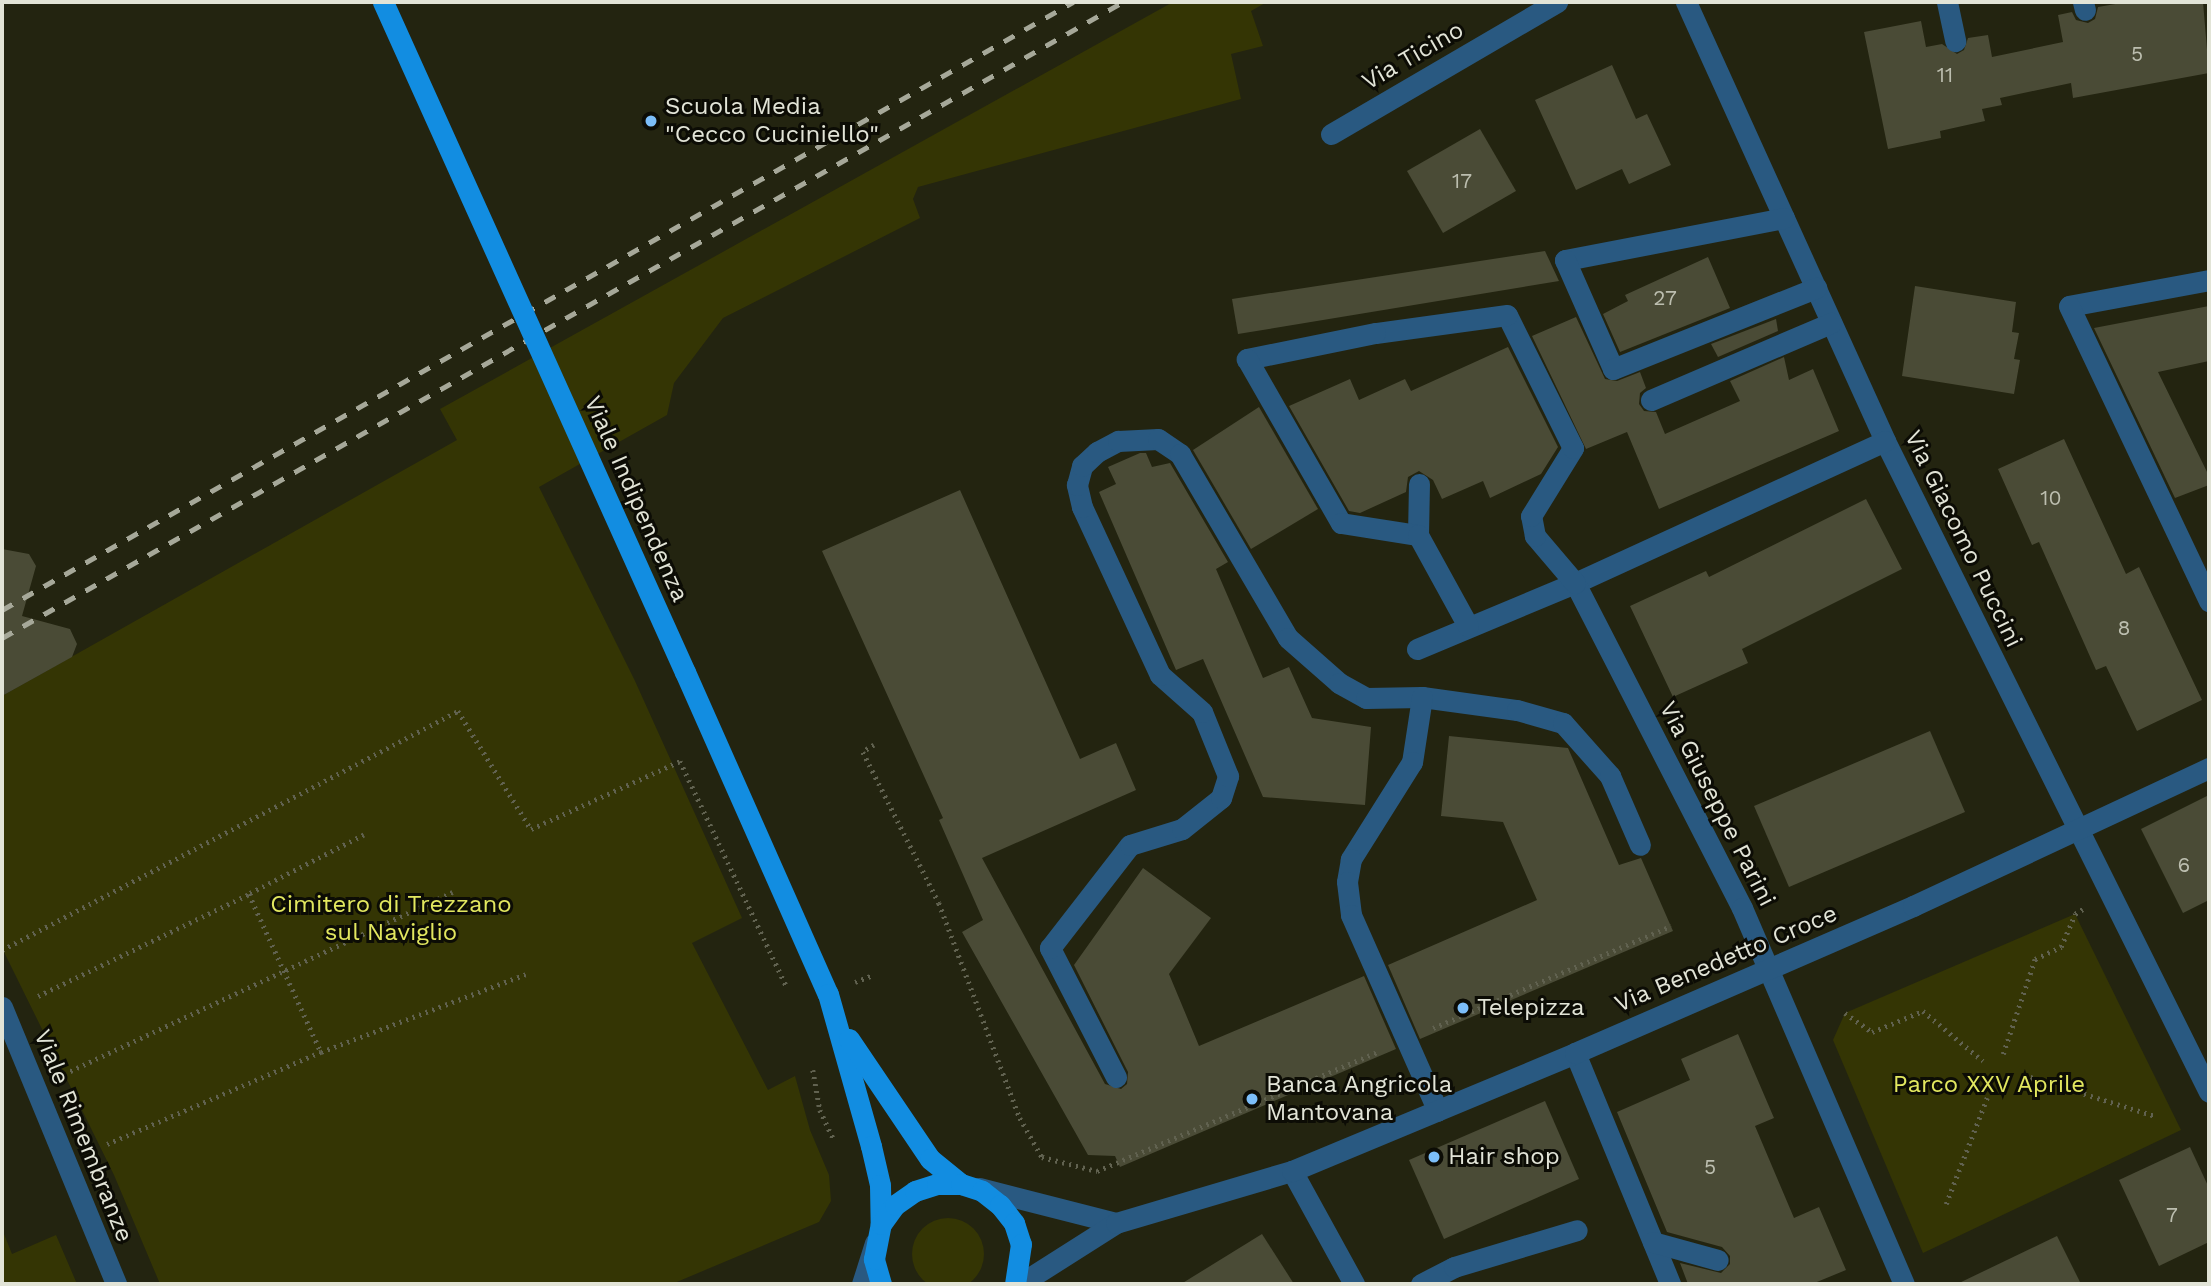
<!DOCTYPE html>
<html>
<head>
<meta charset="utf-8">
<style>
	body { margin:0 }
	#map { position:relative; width:2211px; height:1286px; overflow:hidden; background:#232410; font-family:"Work Sans",sans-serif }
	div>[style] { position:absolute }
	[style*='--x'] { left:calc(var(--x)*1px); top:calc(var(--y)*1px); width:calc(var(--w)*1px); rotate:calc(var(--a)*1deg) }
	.green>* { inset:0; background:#343504 }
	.round { border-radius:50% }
	.building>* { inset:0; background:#4a4b36 }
	.path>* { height:4.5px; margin-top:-2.25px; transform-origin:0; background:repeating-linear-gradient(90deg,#616250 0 2px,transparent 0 7px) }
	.minor>* { height:21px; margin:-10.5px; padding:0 10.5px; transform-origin:10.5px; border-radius:10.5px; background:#295981 }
	.major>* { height:21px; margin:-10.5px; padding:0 10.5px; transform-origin:10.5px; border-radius:10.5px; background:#128de1 }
	.rail>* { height:5px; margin-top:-2.5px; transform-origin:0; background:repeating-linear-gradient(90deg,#a6a899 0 12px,transparent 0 24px) }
	.major-bridge>* { height:21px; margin:-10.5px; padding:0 10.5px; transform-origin:10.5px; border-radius:10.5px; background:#128de1 }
	.dots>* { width:19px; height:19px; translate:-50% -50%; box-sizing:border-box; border:4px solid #0c0c05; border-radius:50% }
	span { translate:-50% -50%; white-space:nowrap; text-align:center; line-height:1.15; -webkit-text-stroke:6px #0c0c05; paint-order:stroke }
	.number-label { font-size:21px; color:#bcbeaf }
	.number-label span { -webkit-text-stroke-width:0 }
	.street-label { font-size:24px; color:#e2e4d7 }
	.poi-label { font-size:24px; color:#e2e4d7 }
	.left { translate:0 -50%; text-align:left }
	.park-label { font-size:24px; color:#e2e75f }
	.frame { position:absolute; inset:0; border:4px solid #e2e4d7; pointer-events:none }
</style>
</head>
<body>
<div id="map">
	<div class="green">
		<div style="clip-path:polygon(1173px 2px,1267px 2px,1251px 11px,1263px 46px,1231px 54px,1241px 99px,918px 187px,913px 199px,920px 218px,723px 318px,674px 383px,667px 415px,539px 487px,635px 681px,742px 918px,692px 943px,768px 1090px,795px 1076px,810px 1130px,829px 1175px,831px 1201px,819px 1222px,672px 1284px,160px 1284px,114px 1175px,2px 948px,2px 696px,457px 440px,440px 409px)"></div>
		<div style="clip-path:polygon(2075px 914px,2181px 1130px,1923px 1253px,1833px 1040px,1845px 1013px)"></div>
		<div class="round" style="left:912px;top:1218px;width:72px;height:72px"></div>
		<div style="clip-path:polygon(2px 1229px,12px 1254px,56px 1235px,77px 1284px,2px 1284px)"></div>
	</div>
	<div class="building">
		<div style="clip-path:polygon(2127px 2px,2203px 2px,2209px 73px,2073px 98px,2071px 83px,2000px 98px,2002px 105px,1982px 109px,1985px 121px,1940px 131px,1941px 138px,1888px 149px,1864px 32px,1921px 21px,1926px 47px,1942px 44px,1957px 54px,1964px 50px,1968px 38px,1988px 35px,1992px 57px,2063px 42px,2058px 15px,2072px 12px,2076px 20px,2088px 23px,2095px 19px,2098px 7px)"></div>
		<div style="clip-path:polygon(1612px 65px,1636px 119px,1647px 114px,1671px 165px,1629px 184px,1622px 169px,1576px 190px,1535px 100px)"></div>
		<div style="clip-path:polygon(1480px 129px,1516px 191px,1443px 233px,1407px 171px)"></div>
		<div style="clip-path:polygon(1545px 251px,1559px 281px,1238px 334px,1232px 299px)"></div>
		<div style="clip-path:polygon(1708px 257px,1730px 308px,1620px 352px,1603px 314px,1628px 301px,1625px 295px)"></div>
		<div style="clip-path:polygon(1915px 286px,2016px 302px,2012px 332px,2019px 333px,2014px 359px,2020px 360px,2014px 394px,1902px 376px)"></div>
		<div style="clip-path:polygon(2209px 306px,2209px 361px,2158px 372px,2209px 476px,2209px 485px,2175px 498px,2094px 328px)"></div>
		<div style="clip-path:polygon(1576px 317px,1605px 379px,1617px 381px,1640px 372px,1646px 388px,1640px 393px,1639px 404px,1644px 411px,1656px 412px,1665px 434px,1740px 401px,1730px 381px,1784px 357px,1789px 380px,1813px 369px,1839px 431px,1659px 509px,1627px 432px,1586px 449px,1532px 336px)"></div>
		<div style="clip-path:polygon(1776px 319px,1778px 331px,1718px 357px,1711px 344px)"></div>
		<div style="clip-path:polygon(1508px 347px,1558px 447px,1541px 474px,1490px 498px,1483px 481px,1442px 499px,1433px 480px,1419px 471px,1408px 477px,1406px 492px,1360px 513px,1349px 511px,1289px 406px,1350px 379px,1359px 400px,1405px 379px,1411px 391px)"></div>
		<div style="clip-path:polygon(1259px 407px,1318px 509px,1251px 549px,1193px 450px)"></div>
		<div style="clip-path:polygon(2064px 439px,2126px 574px,2139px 567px,2202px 700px,2137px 731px,2106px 666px,2096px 670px,2039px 542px,2032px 545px,1998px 469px)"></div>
		<div style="clip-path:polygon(1140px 453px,1146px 453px,1152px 467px,1170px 463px,1228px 562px,1216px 569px,1263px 678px,1289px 667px,1312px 718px,1371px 727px,1365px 805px,1263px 797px,1203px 659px,1176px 670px,1099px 492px,1116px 484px,1108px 467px)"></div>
		<div style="clip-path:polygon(960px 490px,1080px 759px,1116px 743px,1136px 790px,982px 858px,1105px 1084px,1121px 1089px,1127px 1084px,1128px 1072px,1074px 965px,1143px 868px,1211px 918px,1169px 974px,1199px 1046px,1364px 976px,1396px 1049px,1120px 1167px,1115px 1156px,1088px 1155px,962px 932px,983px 920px,939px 820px,943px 818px,822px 551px)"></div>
		<div style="clip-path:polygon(1866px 499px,1902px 569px,1742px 649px,1748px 663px,1673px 697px,1630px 606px,1706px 571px,1709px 577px)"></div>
		<div style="clip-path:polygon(2px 549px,29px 554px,36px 566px,22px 616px,70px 629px,77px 644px,72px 657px,2px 696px)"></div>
		<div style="clip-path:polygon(1930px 731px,1965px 812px,1789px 887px,1754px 806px)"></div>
		<div style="clip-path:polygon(1449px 736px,1568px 748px,1619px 865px,1641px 858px,1673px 931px,1420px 1039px,1388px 965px,1537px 900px,1503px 822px,1441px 816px)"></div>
		<div style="clip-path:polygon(2209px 795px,2209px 900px,2183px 913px,2141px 829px)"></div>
		<div style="clip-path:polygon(1738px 1034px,1774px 1118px,1755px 1126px,1794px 1218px,1819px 1207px,1846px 1270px,1812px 1284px,1688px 1284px,1680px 1263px,1721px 1273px,1730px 1264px,1730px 1256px,1722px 1247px,1667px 1232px,1617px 1112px,1690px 1080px,1681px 1059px)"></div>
		<div style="clip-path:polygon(1545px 1101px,1579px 1179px,1444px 1239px,1409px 1160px)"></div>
		<div style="clip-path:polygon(2190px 1147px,2209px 1188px,2209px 1242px,2159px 1266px,2119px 1180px)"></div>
		<div style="clip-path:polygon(1262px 1234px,1294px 1284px,1181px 1284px)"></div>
		<div style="clip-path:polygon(2057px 1236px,2081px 1284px,1957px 1284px)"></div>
	</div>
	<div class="path">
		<div style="--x:874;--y:745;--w:13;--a:148"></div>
		<div style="--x:863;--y:752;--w:169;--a:63.3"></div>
		<div style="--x:939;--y:903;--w:230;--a:69.4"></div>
		<div style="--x:1020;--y:1118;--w:45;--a:60.6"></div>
		<div style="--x:1042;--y:1157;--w:57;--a:14.3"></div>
		<div style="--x:1097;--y:1171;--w:304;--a:-23"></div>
		<div style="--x:364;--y:835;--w:129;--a:152.8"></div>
		<div style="--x:249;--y:894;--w:174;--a:65.5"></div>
		<div style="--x:321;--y:1052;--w:219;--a:-20.8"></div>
		<div style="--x:2;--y:950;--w:515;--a:-27.66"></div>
		<div style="--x:458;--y:711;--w:139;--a:58.3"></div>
		<div style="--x:531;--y:829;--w:164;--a:-24.5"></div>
		<div style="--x:680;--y:761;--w:248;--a:64.7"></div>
		<div style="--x:855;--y:982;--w:19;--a:-21"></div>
		<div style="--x:38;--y:996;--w:234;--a:-25.8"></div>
		<div style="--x:1845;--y:1013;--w:33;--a:35"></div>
		<div style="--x:1872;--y:1032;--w:55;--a:-22.4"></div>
		<div style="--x:1923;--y:1011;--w:78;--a:39.8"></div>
		<div style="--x:1433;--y:1028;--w:259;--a:-23.2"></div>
		<div style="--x:2003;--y:1054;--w:100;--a:-71.4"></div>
		<div style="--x:2035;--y:959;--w:29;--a:-25"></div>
		<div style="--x:2061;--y:947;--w:36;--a:-67"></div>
		<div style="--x:2075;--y:914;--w:9;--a:-32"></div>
		<div style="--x:813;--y:1070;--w:41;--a:80.1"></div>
		<div style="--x:820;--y:1110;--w:31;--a:65"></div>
		<div style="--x:64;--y:1074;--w:429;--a:-25.1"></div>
		<div style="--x:2024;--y:1075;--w:138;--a:17.3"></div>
		<div style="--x:107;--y:1144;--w:233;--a:-23.3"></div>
		<div style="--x:1946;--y:1204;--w:114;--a:-68.9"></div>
	</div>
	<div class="minor">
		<div style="--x:1686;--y:2;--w:482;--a:65.6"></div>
		<div style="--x:1885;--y:441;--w:727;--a:63.54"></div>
		<div style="--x:1947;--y:2;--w:40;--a:78"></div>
		<div style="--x:2083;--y:2;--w:8;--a:76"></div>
		<div style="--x:1331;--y:134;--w:262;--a:-30.3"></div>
		<div style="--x:1784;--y:218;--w:223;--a:169.1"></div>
		<div style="--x:1565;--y:260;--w:119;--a:66.2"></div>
		<div style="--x:1613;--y:369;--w:219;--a:-21.8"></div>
		<div style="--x:2209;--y:280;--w:142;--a:169.5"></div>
		<div style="--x:2069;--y:306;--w:327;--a:64.6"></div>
		<div style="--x:1651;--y:400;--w:196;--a:-23.2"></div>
		<div style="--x:1885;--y:441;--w:341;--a:155.4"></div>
		<div style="--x:1575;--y:583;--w:365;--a:62.8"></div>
		<div style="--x:1742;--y:908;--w:409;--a:66.7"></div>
		<div style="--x:1418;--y:535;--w:51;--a:-88.9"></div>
		<div style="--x:1417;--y:649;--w:171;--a:-22.7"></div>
		<div style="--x:1575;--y:583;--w:62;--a:-130.4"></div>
		<div style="--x:1535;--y:536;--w:20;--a:-101"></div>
		<div style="--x:1531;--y:516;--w:80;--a:-58.3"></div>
		<div style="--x:1573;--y:448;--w:148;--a:-116.4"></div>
		<div style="--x:1507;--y:315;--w:133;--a:172.2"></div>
		<div style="--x:1375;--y:333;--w:131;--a:168.5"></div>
		<div style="--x:1247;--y:359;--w:189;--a:60.2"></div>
		<div style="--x:1341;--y:523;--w:78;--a:8.9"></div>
		<div style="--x:1418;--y:535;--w:104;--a:61.2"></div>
		<div style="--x:1422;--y:697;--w:96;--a:7.8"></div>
		<div style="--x:1517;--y:710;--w:48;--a:15.8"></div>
		<div style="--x:1563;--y:723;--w:71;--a:48.4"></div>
		<div style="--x:1610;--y:776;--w:75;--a:66.5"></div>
		<div style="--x:2;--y:1007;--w:300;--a:67.6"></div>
		<div style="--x:1575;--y:1053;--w:250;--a:67.6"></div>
		<div style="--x:1116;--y:1077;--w:145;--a:-117.1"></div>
		<div style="--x:1050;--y:948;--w:130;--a:-52.2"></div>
		<div style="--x:1130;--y:845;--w:54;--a:-17.1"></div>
		<div style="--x:1182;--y:829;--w:50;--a:-38.5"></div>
		<div style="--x:1221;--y:798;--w:23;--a:-72"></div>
		<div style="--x:1228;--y:776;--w:69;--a:-112.1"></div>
		<div style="--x:1202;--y:712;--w:56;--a:-138.6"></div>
		<div style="--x:1160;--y:675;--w:185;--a:-114.9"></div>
		<div style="--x:1082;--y:507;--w:23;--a:-103"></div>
		<div style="--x:1077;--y:485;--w:20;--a:-75"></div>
		<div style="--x:1082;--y:466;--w:21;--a:-43"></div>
		<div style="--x:1097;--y:452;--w:24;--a:-28"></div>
		<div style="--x:1118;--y:441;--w:40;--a:-2.9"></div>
		<div style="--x:1158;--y:439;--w:27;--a:34"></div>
		<div style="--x:1180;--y:454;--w:213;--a:59.6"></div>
		<div style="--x:1288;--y:638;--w:68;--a:41.4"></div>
		<div style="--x:1339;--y:683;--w:31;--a:29"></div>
		<div style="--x:1366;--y:698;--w:56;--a:-1"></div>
		<div style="--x:1422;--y:697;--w:66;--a:98.7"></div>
		<div style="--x:1412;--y:762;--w:115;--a:122.2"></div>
		<div style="--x:1351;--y:859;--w:23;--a:100"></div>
		<div style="--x:1347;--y:882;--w:33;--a:83"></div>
		<div style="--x:1351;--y:915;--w:214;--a:66.1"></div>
		<div style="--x:1292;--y:1171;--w:129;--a:61.2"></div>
		<div style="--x:979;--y:1188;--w:141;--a:14.3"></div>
		<div style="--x:1653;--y:1242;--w:67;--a:15.5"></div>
		<div style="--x:862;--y:1284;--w:43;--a:-72.4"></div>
		<div style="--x:1020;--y:1284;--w:114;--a:-32.4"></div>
		<div style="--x:1116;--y:1223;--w:184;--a:-16.5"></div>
		<div style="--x:1292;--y:1171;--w:307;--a:-22.6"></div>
		<div style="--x:1575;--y:1053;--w:369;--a:-23.5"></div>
		<div style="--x:1913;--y:906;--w:327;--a:-25"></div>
		<div style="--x:1421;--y:1284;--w:37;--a:-27"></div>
		<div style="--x:1454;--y:1267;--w:128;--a:-16.7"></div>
	</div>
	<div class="major">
		<div style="--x:685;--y:672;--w:352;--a:66.1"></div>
		<div style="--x:828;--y:994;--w:158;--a:74.2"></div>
		<div style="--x:871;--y:1146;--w:40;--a:77"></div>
		<div style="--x:880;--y:1185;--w:39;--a:89"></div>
		<div style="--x:849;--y:1039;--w:145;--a:56"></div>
		<div style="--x:930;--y:1159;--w:40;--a:39"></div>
		<div style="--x:881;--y:1284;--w:26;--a:-106"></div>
		<div style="--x:874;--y:1259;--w:36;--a:-79"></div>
		<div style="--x:881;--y:1224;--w:24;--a:-54"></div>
		<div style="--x:895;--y:1205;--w:24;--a:-35"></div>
		<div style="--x:915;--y:1191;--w:23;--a:-18"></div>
		<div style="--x:937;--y:1184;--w:24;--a:0"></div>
		<div style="--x:961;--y:1184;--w:22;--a:18"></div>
		<div style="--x:982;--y:1191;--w:23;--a:38"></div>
		<div style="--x:1000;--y:1205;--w:23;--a:52"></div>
		<div style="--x:1014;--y:1223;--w:22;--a:72"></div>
		<div style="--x:1021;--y:1244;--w:40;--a:98.5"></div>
	</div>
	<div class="rail">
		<div style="--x:2;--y:610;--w:1232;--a:-29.58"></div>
		<div style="--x:2;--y:638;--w:1289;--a:-29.57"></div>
	</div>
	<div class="major-bridge">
		<div style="--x:383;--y:2;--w:735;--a:65.74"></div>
	</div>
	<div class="dots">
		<div style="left:651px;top:121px;background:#7cbef9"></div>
		<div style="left:1463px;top:1008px;background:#7cbef9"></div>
		<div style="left:1252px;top:1099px;background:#7cbef9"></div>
		<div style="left:1434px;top:1157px;background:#7cbef9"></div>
	</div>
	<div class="number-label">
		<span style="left:2137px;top:54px">5</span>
		<span style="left:1945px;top:75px">11</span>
		<span style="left:1462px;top:181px">17</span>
		<span style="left:1665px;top:298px">27</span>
		<span style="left:2051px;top:498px">10</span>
		<span style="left:2124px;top:628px">8</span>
		<span style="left:2184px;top:865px">6</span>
		<span style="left:1710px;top:1167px">5</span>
		<span style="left:2172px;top:1215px">7</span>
	</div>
	<div class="street-label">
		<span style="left:1413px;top:56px;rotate:-30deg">Via Ticino</span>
		<span style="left:636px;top:499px;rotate:66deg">Viale Indipendenza</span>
		<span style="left:1963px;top:539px;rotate:64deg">Via Giacomo Puccini</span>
		<span style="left:1717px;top:804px;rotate:63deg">Via Giuseppe Parini</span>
		<span style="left:1726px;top:959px;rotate:-23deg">Via Benedetto Croce</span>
		<span style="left:83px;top:1136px;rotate:68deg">Viale Rimembranze</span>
	</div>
	<div class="poi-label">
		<span class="left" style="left:665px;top:121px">Scuola Media<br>"Cecco Cuciniello"</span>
		<span class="left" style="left:1477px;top:1008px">Telepizza</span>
		<span class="left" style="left:1266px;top:1099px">Banca Angricola<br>Mantovana</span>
		<span class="left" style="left:1448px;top:1157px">Hair shop</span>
	</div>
	<div class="park-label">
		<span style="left:391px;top:919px">Cimitero di Trezzano<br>sul Naviglio</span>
		<span style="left:1989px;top:1085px">Parco XXV Aprile</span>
	</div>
	<div class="frame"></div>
</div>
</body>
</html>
